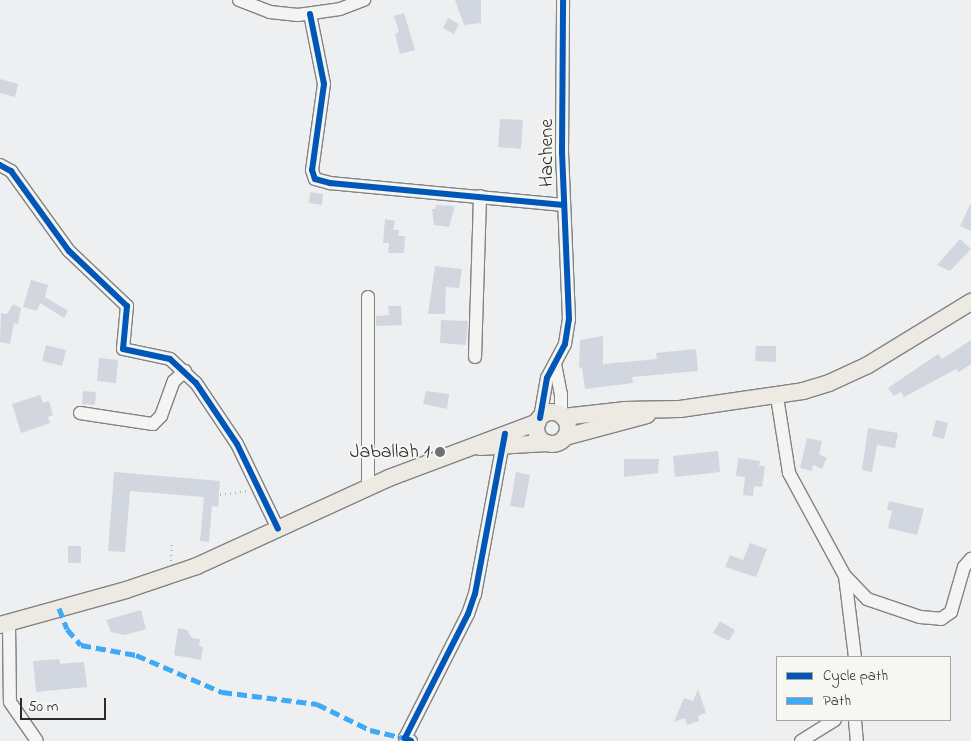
<!DOCTYPE html>
<html>
<head>
<meta charset="utf-8">
<style>
	body { margin:0 }
	#map { position:relative; width:971px; height:741px; overflow:hidden; background:#edeff1; font-family:"Indie Flower",sans-serif }
	div>[style] { position:absolute }
	[style*='--x'] { left:calc(var(--x)*1px); top:calc(var(--y)*1px); width:calc(var(--w)*1px); rotate:calc(var(--a)*1deg) }
	.building>* { inset:0; background:#d2d7df }
	.path>* { height:2px; margin-top:-1px; transform-origin:0; background:repeating-linear-gradient(90deg,#afafaf 0 1px,transparent 0 5px) }
	.roads { filter:drop-shadow(1px 0 #828384) drop-shadow(-1px 0 #828384) drop-shadow(0 1px #828384) drop-shadow(0 -1px #828384) }
	.minor>* { height:12px; margin:-6px; padding:0 6px; transform-origin:6px; border-radius:6px; background:#f4f4f3 }
	.major>* { height:16px; margin:-8px; padding:0 8px; transform-origin:8px; border-radius:8px; background:#edeae3 }
	.major>.ring { margin:-8px; padding:0; box-sizing:content-box; background:none; border:16px solid #edeae3; border-radius:50% }
	.quiet>* { height:5px; margin-top:-2.5px; transform-origin:0; background:repeating-linear-gradient(90deg,#3fa9f5 0 10px,transparent 0 15px) }
	.cycleway>* { height:6px; margin:-3px; padding:0 3px; transform-origin:3px; border-radius:3px; background:#0057b8 }
	.dots>* { width:14px; height:14px; translate:-50% -50%; box-sizing:border-box; border:2px solid #f6f6f2; border-radius:50% }
	span { translate:-50% -50%; white-space:nowrap; text-align:center; line-height:1.15; -webkit-text-stroke:4px #f6f6f2; paint-order:stroke }
	.street-label { font-size:20px; color:#2b2b2b }
	.poi-label { font-size:20px; color:#2b2b2b }
	.right { translate:-100% -50%; text-align:right }
	.legend { position:absolute; left:776px; top:656px; width:175px; height:65px; box-sizing:border-box; background:#f6f6f2; border:1px solid #a5a5a2; margin:0; padding:6px 9px; list-style:none; font-size:15px; color:#2b2b2b }
	.legend li { display:flex; align-items:center; gap:10px; height:25px }
	.legend b { width:25px; border:1px solid #a5a5a2 }
	.scale { position:absolute; left:20px; top:698px; width:86px; height:22px; box-sizing:border-box; border:2px solid #2b2b2b; border-top:0; padding-left:6px; font-size:15px; line-height:18px; white-space:nowrap; color:#2b2b2b; -webkit-text-stroke:4px #f6f6f2; paint-order:stroke }
</style>
</head>
<body>
<div id="map">
	<div class="building">
		<div style="clip-path:polygon(455px 0,481px 0,481px 23px,464px 25px)"></div>
		<div style="clip-path:polygon(404px 13px,415px 50px,400px 54px,395px 34px,399px 32px,394px 16px)"></div>
		<div style="clip-path:polygon(448px 18px,459px 24px,454px 34px,443px 28px)"></div>
		<div style="clip-path:polygon(0 79px,18px 84px,15px 97px,0 93px)"></div>
		<div style="clip-path:polygon(500px 119px,523px 120px,521px 149px,498px 147px)"></div>
		<div style="clip-path:polygon(310px 192px,323px 194px,322px 205px,309px 203px)"></div>
		<div style="clip-path:polygon(971px 203px,971px 231px,960px 226px)"></div>
		<div style="clip-path:polygon(436px 205px,455px 206px,449px 227px,434px 225px,432px 209px,435px 209px)"></div>
		<div style="clip-path:polygon(385px 219px,395px 221px,393px 230px,399px 230px,398px 236px,405px 236px,404px 253px,388px 253px,389px 243px,383px 243px)"></div>
		<div style="clip-path:polygon(960px 239px,971px 249px,950px 271px,937px 265px)"></div>
		<div style="clip-path:polygon(435px 266px,462px 269px,459px 288px,446px 287px,445px 314px,428px 314px)"></div>
		<div style="clip-path:polygon(31px 280px,48px 285px,45px 297px,68px 311px,64px 318px,40px 303px,37px 311px,23px 307px)"></div>
		<div style="clip-path:polygon(13px 304px,21px 308px,18px 324px,14px 323px,10px 344px,0 342px,1px 313px,7px 314px)"></div>
		<div style="clip-path:polygon(388px 306px,401px 306px,402px 325px,376px 326px,376px 316px,389px 315px)"></div>
		<div style="clip-path:polygon(441px 320px,468px 321px,466px 345px,440px 343px)"></div>
		<div style="clip-path:polygon(603px 336px,603px 364px,657px 359px,656px 353px,696px 349px,698px 371px,632px 377px,633px 383px,585px 389px,582px 367px,579px 368px,580px 340px)"></div>
		<div style="clip-path:polygon(971px 340px,971px 364px,959px 372px,956px 369px,904px 397px,901px 392px,894px 396px,888px 388px,938px 354px,942px 359px)"></div>
		<div style="clip-path:polygon(46px 345px,66px 350px,62px 366px,42px 361px)"></div>
		<div style="clip-path:polygon(756px 346px,776px 346px,776px 362px,755px 361px)"></div>
		<div style="clip-path:polygon(99px 358px,118px 360px,116px 383px,97px 381px)"></div>
		<div style="clip-path:polygon(83px 391px,96px 392px,95px 405px,82px 404px)"></div>
		<div style="clip-path:polygon(426px 391px,449px 394px,447px 409px,423px 404px)"></div>
		<div style="clip-path:polygon(40px 395px,43px 403px,49px 401px,53px 415px,48px 417px,50px 423px,21px 433px,12px 404px)"></div>
		<div style="clip-path:polygon(936px 420px,948px 423px,944px 439px,932px 436px)"></div>
		<div style="clip-path:polygon(868px 428px,898px 433px,895px 448px,877px 445px,872px 472px,862px 470px)"></div>
		<div style="clip-path:polygon(807px 438px,822px 441px,819px 454px,827px 458px,822px 469px,813px 465px,812px 471px,800px 468px)"></div>
		<div style="clip-path:polygon(718px 451px,720px 472px,675px 477px,673px 456px)"></div>
		<div style="clip-path:polygon(738px 458px,760px 461px,759px 466px,765px 466px,762px 487px,754px 486px,753px 496px,743px 495px,745px 477px,736px 476px)"></div>
		<div style="clip-path:polygon(624px 459px,659px 459px,658px 473px,624px 477px)"></div>
		<div style="clip-path:polygon(114px 472px,220px 481px,218px 507px,212px 506px,209px 542px,200px 541px,204px 497px,130px 491px,125px 552px,108px 551px)"></div>
		<div style="clip-path:polygon(516px 472px,530px 475px,524px 508px,510px 506px)"></div>
		<div style="clip-path:polygon(889px 501px,924px 509px,917px 535px,888px 528px,892px 511px,887px 510px)"></div>
		<div style="clip-path:polygon(750px 543px,767px 549px,756px 577px,725px 567px,730px 555px,743px 560px)"></div>
		<div style="clip-path:polygon(68px 546px,81px 546px,81px 563px,68px 563px)"></div>
		<div style="clip-path:polygon(141px 610px,146px 629px,125px 635px,111px 632px,106px 620px)"></div>
		<div style="clip-path:polygon(720px 621px,735px 630px,729px 641px,713px 633px)"></div>
		<div style="clip-path:polygon(178px 628px,187px 630px,192px 638px,200px 639px,199px 646px,203px 647px,201px 660px,174px 655px)"></div>
		<div style="clip-path:polygon(59px 659px,60px 664px,84px 662px,87px 687px,36px 692px,33px 661px)"></div>
		<div style="clip-path:polygon(698px 689px,706px 713px,698px 716px,699px 721px,687px 725px,685px 718px,674px 722px,684px 698px,693px 701px)"></div>
	</div>
	<div class="path">
		<div style="--x:220;--y:495;--w:28;--a:-8"></div>
		<div style="--x:171;--y:561;--w:20;--a:-87"></div>
	</div>
	<div class="roads">
		<div class="minor">
			<div style="--x:239;--y:0;--w:33;--a:21"></div>
			<div style="--x:270;--y:12;--w:28;--a:6"></div>
			<div style="--x:298;--y:15;--w:42;--a:-8.1"></div>
			<div style="--x:340;--y:9;--w:26;--a:-21"></div>
			<div style="--x:310;--y:14;--w:71;--a:78.7"></div>
			<div style="--x:324;--y:84;--w:87;--a:97.9"></div>
			<div style="--x:312;--y:170;--w:9;--a:72"></div>
			<div style="--x:315;--y:179;--w:16;--a:15"></div>
			<div style="--x:330;--y:183;--w:234;--a:5.4"></div>
			<div style="--x:0;--y:165;--w:13;--a:29"></div>
			<div style="--x:11;--y:171;--w:99;--a:54.1"></div>
			<div style="--x:69;--y:251;--w:80;--a:43.5"></div>
			<div style="--x:127;--y:306;--w:43;--a:95.3"></div>
			<div style="--x:123;--y:349;--w:48;--a:12"></div>
			<div style="--x:170;--y:359;--w:35;--a:43"></div>
			<div style="--x:196;--y:383;--w:73;--a:56.1"></div>
			<div style="--x:237;--y:444;--w:94;--a:64.2"></div>
			<div style="--x:475;--y:357;--w:161;--a:-88.2"></div>
			<div style="--x:555;--y:364;--w:31;--a:79"></div>
			<div style="--x:561;--y:394;--w:22;--a:90"></div>
			<div style="--x:777;--y:397;--w:77;--a:81"></div>
			<div style="--x:789;--y:473;--w:117;--a:61.5"></div>
			<div style="--x:845;--y:576;--w:82;--a:83"></div>
			<div style="--x:80;--y:413;--w:74;--a:8.6"></div>
			<div style="--x:153;--y:424;--w:11;--a:-45"></div>
			<div style="--x:161;--y:416;--w:37;--a:-70"></div>
			<div style="--x:174;--y:381;--w:15;--a:-42"></div>
			<div style="--x:540;--y:418;--w:41;--a:-80.1"></div>
			<div style="--x:547;--y:378;--w:38;--a:-62"></div>
			<div style="--x:565;--y:344;--w:25;--a:-81"></div>
			<div style="--x:569;--y:319;--w:166;--a:-92.4"></div>
			<div style="--x:562;--y:153;--w:153;--a:-89.6"></div>
			<div style="--x:368;--y:488;--w:191;--a:-90"></div>
			<div style="--x:845;--y:576;--w:32;--a:46"></div>
			<div style="--x:867;--y:599;--w:56;--a:18.8"></div>
			<div style="--x:920;--y:617;--w:21;--a:5"></div>
			<div style="--x:941;--y:619;--w:12;--a:-35"></div>
			<div style="--x:951;--y:612;--w:47;--a:-73.9"></div>
			<div style="--x:964;--y:567;--w:11;--a:-49"></div>
			<div style="--x:9;--y:623;--w:79;--a:89.3"></div>
			<div style="--x:10;--y:702;--w:47;--a:55.3"></div>
			<div style="--x:855;--y:720;--w:21;--a:85"></div>
			<div style="--x:411;--y:741;--w:7;--a:-153"></div>
			<div style="--x:405;--y:738;--w:139;--a:-63.1"></div>
			<div style="--x:468;--y:614;--w:21;--a:-71"></div>
			<div style="--x:475;--y:594;--w:160;--a:-79.5"></div>
			<div style="--x:801;--y:741;--w:40;--a:-32"></div>
		</div>
		<div class="major">
			<div class="ring" style="left:536px;top:412px;width:16px;height:16px"></div>
			<div style="--x:563;--y:417;--w:61;--a:-6.5"></div>
			<div style="--x:624;--y:410;--w:56;--a:-1"></div>
			<div style="--x:680;--y:409;--w:124;--a:-8.3"></div>
			<div style="--x:803;--y:391;--w:27;--a:-17"></div>
			<div style="--x:829;--y:383;--w:43;--a:-24.8"></div>
			<div style="--x:868;--y:365;--w:121;--a:-31.5"></div>
			<div style="--x:565;--y:437;--w:85;--a:-15"></div>
			<div style="--x:480;--y:447;--w:67;--a:-3.4"></div>
			<div style="--x:0;--y:625;--w:131;--a:-15.5"></div>
			<div style="--x:126;--y:590;--w:75;--a:-18.7"></div>
			<div style="--x:197;--y:566;--w:211;--a:-24.6"></div>
			<div style="--x:389;--y:478;--w:159;--a:-20.6"></div>
		</div>
	</div>
	<div class="quiet">
		<div style="--x:59;--y:608;--w:22;--a:69"></div>
		<div style="--x:67;--y:629;--w:21;--a:49"></div>
		<div style="--x:81;--y:645;--w:56;--a:10.3"></div>
		<div style="--x:136;--y:655;--w:94;--a:23.3"></div>
		<div style="--x:222;--y:692;--w:96;--a:7.2"></div>
		<div style="--x:317;--y:704;--w:59;--a:26.1"></div>
		<div style="--x:370;--y:730;--w:36;--a:13"></div>
		<div style="--x:405;--y:738;--w:3;--a:108"></div>
	</div>
	<div class="cycleway">
		<div style="--x:310;--y:14;--w:71;--a:78.7"></div>
		<div style="--x:324;--y:84;--w:87;--a:97.9"></div>
		<div style="--x:312;--y:170;--w:9;--a:72"></div>
		<div style="--x:315;--y:179;--w:16;--a:15"></div>
		<div style="--x:330;--y:183;--w:234;--a:5.4"></div>
		<div style="--x:0;--y:165;--w:13;--a:29"></div>
		<div style="--x:11;--y:171;--w:99;--a:54.1"></div>
		<div style="--x:69;--y:251;--w:80;--a:43.5"></div>
		<div style="--x:127;--y:306;--w:43;--a:95.3"></div>
		<div style="--x:123;--y:349;--w:48;--a:12"></div>
		<div style="--x:170;--y:359;--w:35;--a:43"></div>
		<div style="--x:196;--y:383;--w:73;--a:56.1"></div>
		<div style="--x:237;--y:444;--w:94;--a:64.2"></div>
		<div style="--x:540;--y:418;--w:41;--a:-80.1"></div>
		<div style="--x:547;--y:378;--w:38;--a:-62"></div>
		<div style="--x:565;--y:344;--w:25;--a:-81"></div>
		<div style="--x:569;--y:319;--w:166;--a:-92.4"></div>
		<div style="--x:562;--y:153;--w:153;--a:-89.6"></div>
		<div style="--x:411;--y:741;--w:7;--a:-153"></div>
		<div style="--x:405;--y:738;--w:139;--a:-63.1"></div>
		<div style="--x:468;--y:614;--w:21;--a:-71"></div>
		<div style="--x:475;--y:594;--w:163;--a:-79.4"></div>
	</div>
	<div class="dots">
		<div style="left:440px;top:452px;background:#6f7070"></div>
	</div>
	<div class="street-label">
		<span style="left:547px;top:153px;rotate:-90deg">Hachene</span>
	</div>
	<div class="poi-label">
		<span class="right" style="left:430px;top:452px">Jaballah 1</span>
	</div>
	<ul class="legend">
	<li><b style="height:6px;background:#0057b8"></b>Cycle path</li>
	<li><b style="height:6px;background:#3fa9f5"></b>Path</li>
	</ul>
	<div class="scale">50 m</div>
</div>
</body>
</html>
